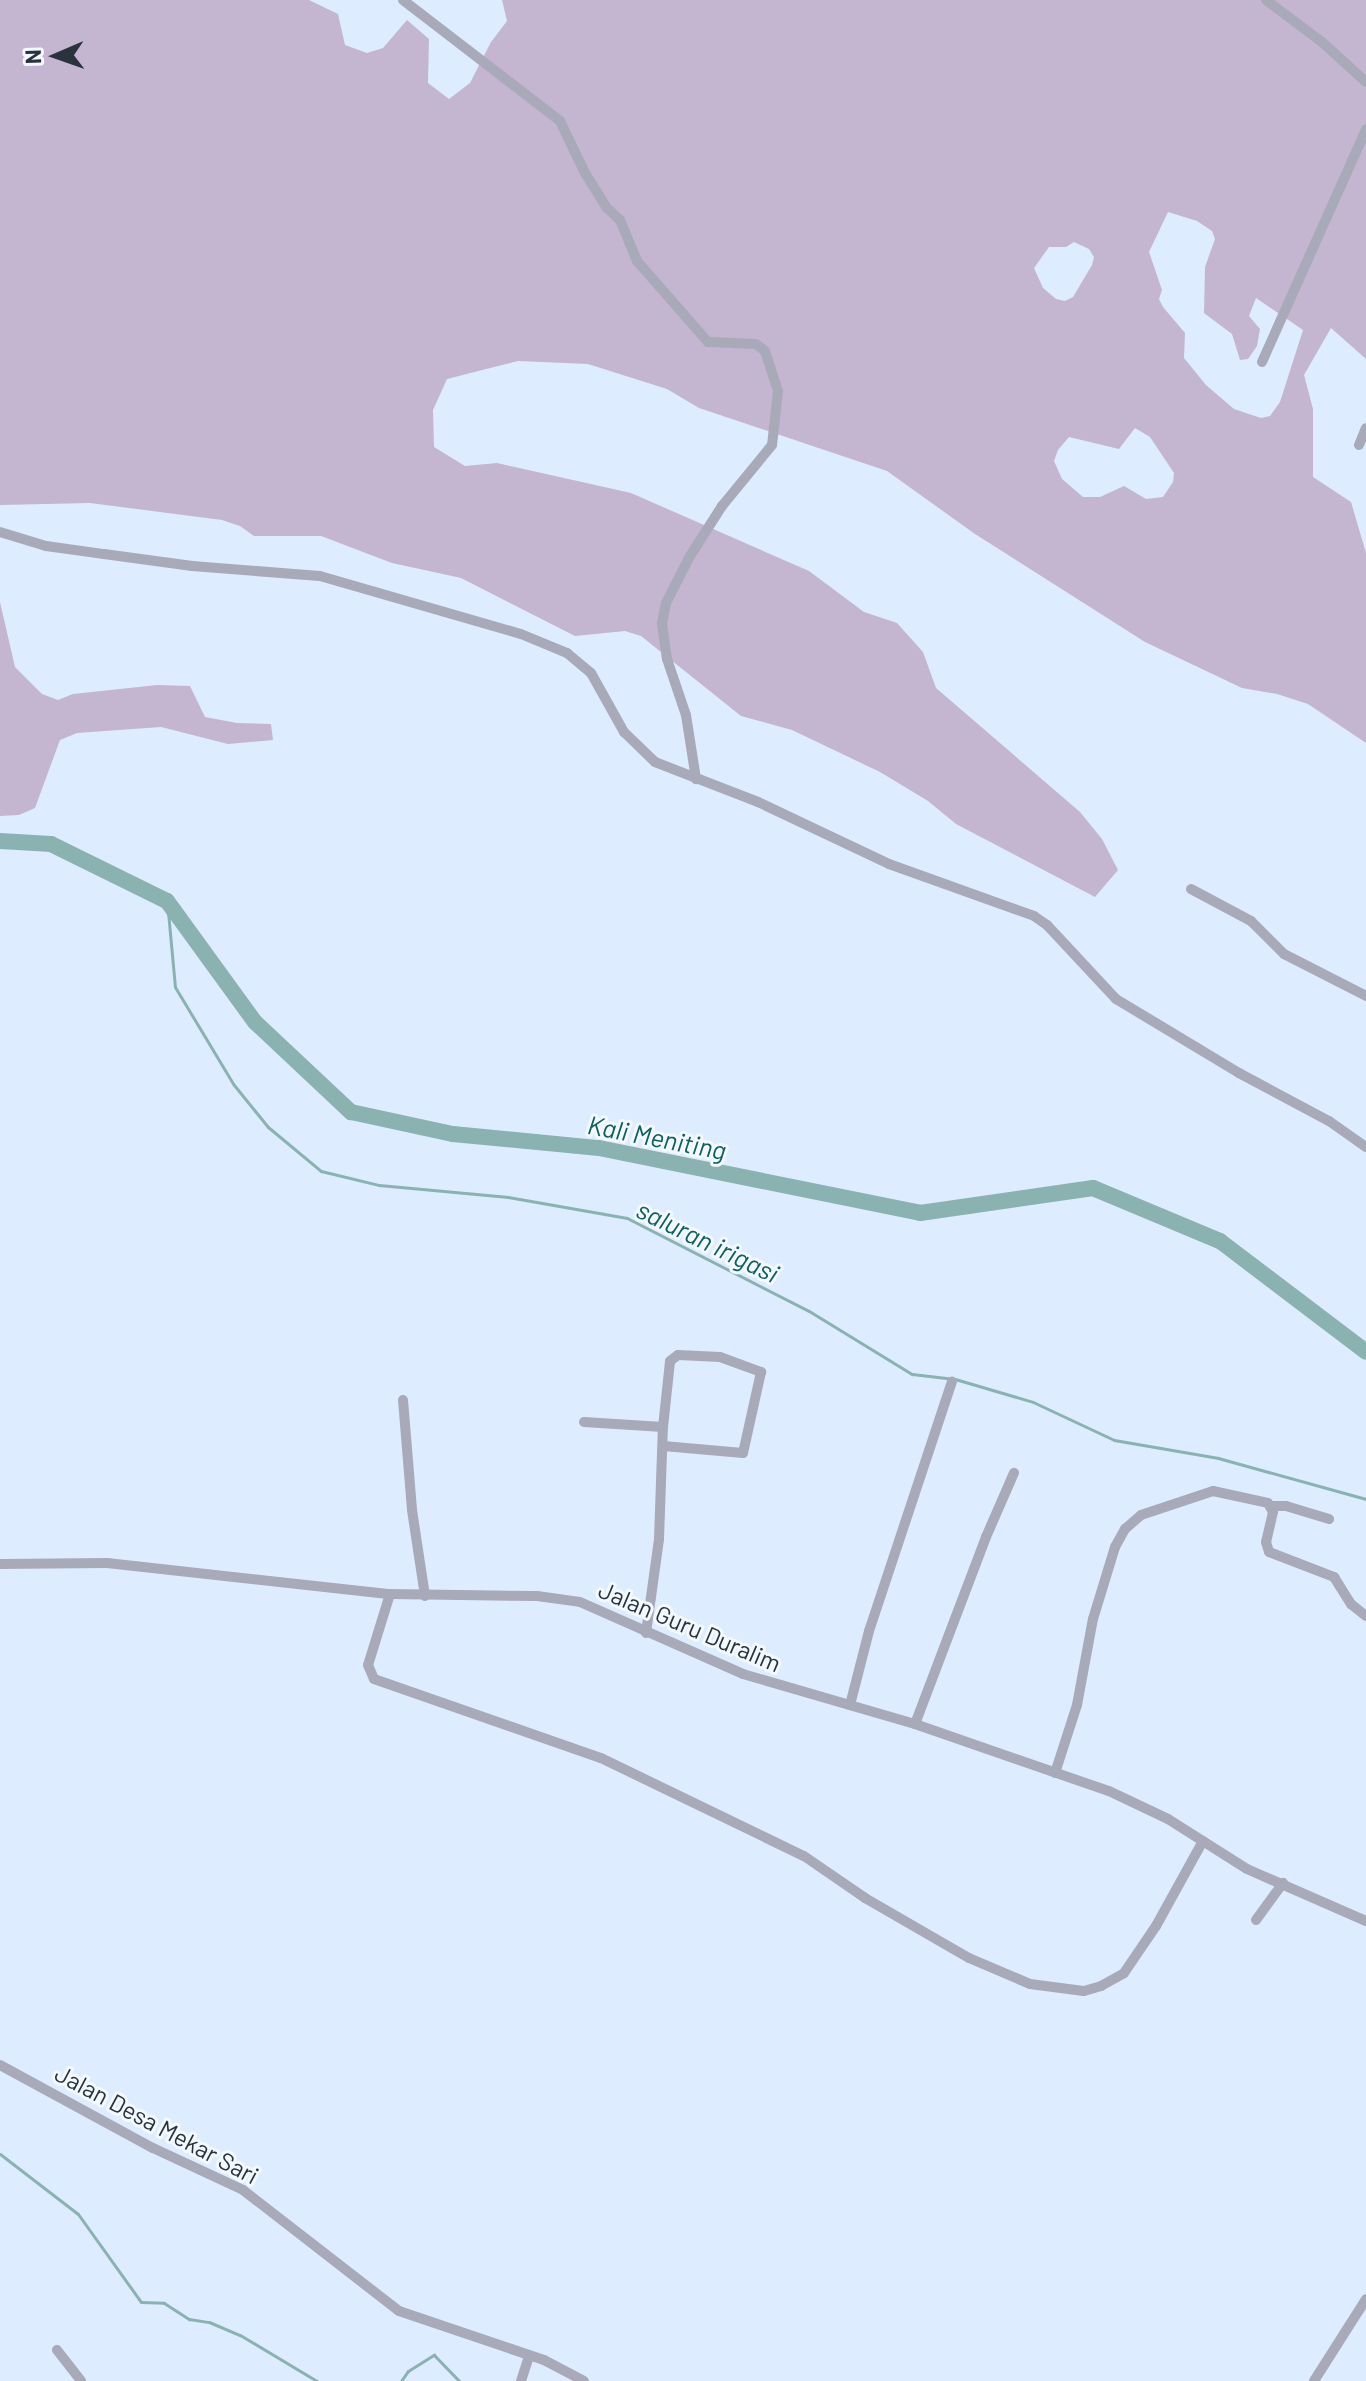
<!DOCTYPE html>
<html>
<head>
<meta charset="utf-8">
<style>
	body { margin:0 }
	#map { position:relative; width:1366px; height:2381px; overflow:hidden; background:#ddedff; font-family:Barlow,sans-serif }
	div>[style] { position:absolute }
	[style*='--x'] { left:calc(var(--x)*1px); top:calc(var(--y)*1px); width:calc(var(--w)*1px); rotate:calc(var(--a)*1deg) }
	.forest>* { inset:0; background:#c4b5d1 }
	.stream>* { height:3px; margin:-1.5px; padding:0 1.5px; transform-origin:1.5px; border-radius:1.5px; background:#8ab2b0 }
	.river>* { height:16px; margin:-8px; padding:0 8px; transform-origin:8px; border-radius:8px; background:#8ab2b0 }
	.street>* { height:10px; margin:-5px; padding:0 5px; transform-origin:5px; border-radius:5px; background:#a8aaba }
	span { translate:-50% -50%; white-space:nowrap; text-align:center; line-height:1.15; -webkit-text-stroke:6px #f4f9ff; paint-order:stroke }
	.street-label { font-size:24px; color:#29333e }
	.water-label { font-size:26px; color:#0d6160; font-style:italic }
	.north { position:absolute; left:16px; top:16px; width:80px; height:80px; -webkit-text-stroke:6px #f4f9ff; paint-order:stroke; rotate:268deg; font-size:22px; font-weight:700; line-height:32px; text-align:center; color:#29333e }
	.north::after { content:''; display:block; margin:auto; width:28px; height:36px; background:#29333e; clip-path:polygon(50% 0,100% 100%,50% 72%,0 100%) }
</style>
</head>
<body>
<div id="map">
	<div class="forest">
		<div style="clip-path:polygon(evenodd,0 0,309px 0,338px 14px,345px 45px,367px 53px,383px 48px,407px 20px,429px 39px,428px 83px,449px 99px,470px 83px,491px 42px,507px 21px,502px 0,1366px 0,1366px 359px,1331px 328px,1304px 375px,1313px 409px,1313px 477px,1351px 502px,1366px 553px,1366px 743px,1308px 704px,1277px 694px,1242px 688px,1145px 642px,975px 534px,887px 471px,699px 408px,667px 389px,588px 364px,518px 361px,447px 379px,433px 410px,434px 447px,465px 466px,497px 463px,631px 493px,809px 571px,864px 612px,897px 623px,923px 652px,936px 688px,1080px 812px,1102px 839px,1118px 870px,1095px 897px,956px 824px,928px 801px,880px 772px,792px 730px,741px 716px,641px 636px,625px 631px,575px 636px,461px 578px,392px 563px,321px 536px,254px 536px,240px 526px,222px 520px,90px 503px,0 505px,0 0,1168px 212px,1197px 221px,1212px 231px,1215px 239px,1205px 267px,1204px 313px,1232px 334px,1240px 360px,1248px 359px,1257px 346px,1260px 329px,1249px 316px,1256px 298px,1303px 330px,1280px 402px,1270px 416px,1261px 418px,1234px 409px,1206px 385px,1184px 358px,1185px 333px,1163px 307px,1159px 299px,1162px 290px,1149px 252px,1168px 212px,0 0,1074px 242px,1089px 249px,1094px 257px,1092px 265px,1073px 297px,1065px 301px,1056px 299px,1043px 288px,1034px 268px,1049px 247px,1066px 247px,1074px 242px,0 0,1135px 428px,1150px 437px,1174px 473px,1173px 482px,1163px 497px,1146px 499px,1124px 486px,1100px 497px,1083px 497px,1062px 479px,1054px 461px,1058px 450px,1069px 437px,1119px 449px,1135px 428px)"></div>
		<div style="clip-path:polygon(0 602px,15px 667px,42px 694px,58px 700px,73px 694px,157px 685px,190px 686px,205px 717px,237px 723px,271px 724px,273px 740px,228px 744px,161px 727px,77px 733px,60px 740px,35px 808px,19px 815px,0 816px)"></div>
	</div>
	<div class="stream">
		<div style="--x:167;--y:901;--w:86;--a:84.7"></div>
		<div style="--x:175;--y:987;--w:114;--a:59"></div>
		<div style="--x:234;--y:1085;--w:54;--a:51"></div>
		<div style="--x:268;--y:1127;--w:69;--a:39.7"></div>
		<div style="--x:321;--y:1171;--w:60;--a:13.6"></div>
		<div style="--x:379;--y:1185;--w:130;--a:5.3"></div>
		<div style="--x:508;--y:1197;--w:121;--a:10"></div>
		<div style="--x:627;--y:1218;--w:204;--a:27.1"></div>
		<div style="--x:809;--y:1311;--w:121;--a:31.5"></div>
		<div style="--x:912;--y:1374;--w:43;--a:6.6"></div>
		<div style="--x:955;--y:1379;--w:81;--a:16.4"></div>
		<div style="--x:1033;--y:1402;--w:89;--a:25.1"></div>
		<div style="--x:1114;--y:1440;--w:106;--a:9.8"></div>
		<div style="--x:1218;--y:1458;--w:154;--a:15.5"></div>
		<div style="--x:0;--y:2154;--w:98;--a:37.6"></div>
		<div style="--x:78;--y:2214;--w:108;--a:54.4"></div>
		<div style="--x:141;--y:2302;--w:23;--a:2"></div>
		<div style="--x:164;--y:2303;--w:30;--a:33"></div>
		<div style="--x:189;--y:2319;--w:20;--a:9"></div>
		<div style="--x:209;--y:2322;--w:34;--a:23"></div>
		<div style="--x:240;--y:2335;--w:90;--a:30.9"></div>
		<div style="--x:401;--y:2381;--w:12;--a:-55"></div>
		<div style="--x:408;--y:2371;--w:31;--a:-32"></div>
		<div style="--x:434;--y:2355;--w:36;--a:46"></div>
	</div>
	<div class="river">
		<div style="--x:0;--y:841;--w:51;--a:3.4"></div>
		<div style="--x:51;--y:844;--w:129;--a:26.2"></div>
		<div style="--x:167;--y:901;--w:150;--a:54"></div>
		<div style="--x:255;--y:1022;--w:132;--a:43.2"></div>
		<div style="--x:351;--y:1112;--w:104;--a:12.2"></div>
		<div style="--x:453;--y:1134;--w:147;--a:5.5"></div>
		<div style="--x:599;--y:1148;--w:328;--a:11.4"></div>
		<div style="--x:920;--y:1213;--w:175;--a:-8.2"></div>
		<div style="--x:1093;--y:1188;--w:138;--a:22.7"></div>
		<div style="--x:1220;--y:1241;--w:183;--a:37.2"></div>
	</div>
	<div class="street">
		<div style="--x:403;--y:0;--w:198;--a:37.6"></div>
		<div style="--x:560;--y:121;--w:58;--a:64.3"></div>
		<div style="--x:585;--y:173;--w:40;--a:58"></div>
		<div style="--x:606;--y:207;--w:19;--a:43"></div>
		<div style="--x:620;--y:220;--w:44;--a:67.5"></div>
		<div style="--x:637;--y:261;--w:108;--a:48.8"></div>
		<div style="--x:708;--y:342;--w:48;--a:2.4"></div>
		<div style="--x:756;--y:344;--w:11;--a:38"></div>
		<div style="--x:765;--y:351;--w:42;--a:72"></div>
		<div style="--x:778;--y:391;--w:54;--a:96.3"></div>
		<div style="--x:772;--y:445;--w:79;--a:129.3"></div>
		<div style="--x:722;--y:506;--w:59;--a:122.6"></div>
		<div style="--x:690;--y:556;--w:53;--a:117.1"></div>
		<div style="--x:666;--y:603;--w:21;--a:101"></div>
		<div style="--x:662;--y:624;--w:35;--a:82"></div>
		<div style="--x:667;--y:659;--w:59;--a:71.3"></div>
		<div style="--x:686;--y:715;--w:65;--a:81.1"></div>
		<div style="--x:1266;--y:0;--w:70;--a:36.9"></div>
		<div style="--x:1322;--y:42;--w:59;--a:42.3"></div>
		<div style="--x:1262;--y:362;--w:255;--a:-65.9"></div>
		<div style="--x:1359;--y:445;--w:18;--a:-68"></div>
		<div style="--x:0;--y:532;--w:48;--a:16.9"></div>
		<div style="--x:46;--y:546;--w:59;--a:7.9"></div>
		<div style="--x:104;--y:554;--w:89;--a:7.8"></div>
		<div style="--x:192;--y:566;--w:128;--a:4.5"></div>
		<div style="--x:320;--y:576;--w:209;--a:16.1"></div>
		<div style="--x:521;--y:634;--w:50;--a:22.4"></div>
		<div style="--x:567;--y:653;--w:31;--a:40"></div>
		<div style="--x:591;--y:673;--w:68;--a:60.8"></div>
		<div style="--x:624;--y:732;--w:43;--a:44.1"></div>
		<div style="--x:655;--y:762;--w:110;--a:21.2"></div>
		<div style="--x:758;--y:802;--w:145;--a:25.3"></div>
		<div style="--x:889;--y:864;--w:154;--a:19.7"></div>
		<div style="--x:1034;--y:916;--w:16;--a:35"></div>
		<div style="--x:1047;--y:925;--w:101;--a:47"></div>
		<div style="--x:1116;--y:999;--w:144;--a:31"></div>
		<div style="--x:1239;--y:1073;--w:102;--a:28.1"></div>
		<div style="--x:1329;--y:1121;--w:45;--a:35.1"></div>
		<div style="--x:1191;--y:889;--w:68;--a:28.1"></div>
		<div style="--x:1251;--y:921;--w:47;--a:45"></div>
		<div style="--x:1284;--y:954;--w:92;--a:27.1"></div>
		<div style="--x:403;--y:1400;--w:110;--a:85.3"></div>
		<div style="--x:412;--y:1510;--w:87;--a:81.4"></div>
		<div style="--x:584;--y:1422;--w:79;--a:3.6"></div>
		<div style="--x:1272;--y:1506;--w:14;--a:0"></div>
		<div style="--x:1286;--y:1506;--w:45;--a:16.8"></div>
		<div style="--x:0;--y:1564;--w:107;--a:-0.5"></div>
		<div style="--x:107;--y:1563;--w:285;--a:6.3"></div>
		<div style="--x:390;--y:1594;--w:147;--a:0.8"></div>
		<div style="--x:537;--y:1596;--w:43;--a:7.9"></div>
		<div style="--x:580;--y:1602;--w:178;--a:23.8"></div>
		<div style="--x:743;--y:1674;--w:179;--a:16.2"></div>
		<div style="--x:915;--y:1724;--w:205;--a:19.1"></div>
		<div style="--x:1109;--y:1791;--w:65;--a:25.4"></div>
		<div style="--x:1168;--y:1819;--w:93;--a:32.3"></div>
		<div style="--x:1247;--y:1869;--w:130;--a:23.6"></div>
		<div style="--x:390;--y:1594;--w:74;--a:107.2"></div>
		<div style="--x:368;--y:1665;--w:15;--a:67"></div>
		<div style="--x:374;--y:1679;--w:240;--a:19.2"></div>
		<div style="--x:601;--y:1758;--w:225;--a:25.8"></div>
		<div style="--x:804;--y:1856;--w:74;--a:34.5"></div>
		<div style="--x:865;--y:1898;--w:120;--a:30"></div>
		<div style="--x:969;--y:1958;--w:66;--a:23.1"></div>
		<div style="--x:1030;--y:1984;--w:54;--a:7.4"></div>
		<div style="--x:1084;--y:1991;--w:18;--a:-16"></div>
		<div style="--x:1101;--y:1986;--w:26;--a:-29"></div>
		<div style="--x:1124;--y:1973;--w:57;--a:-55.8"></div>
		<div style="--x:1156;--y:1926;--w:97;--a:-61.1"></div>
		<div style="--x:646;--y:1633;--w:95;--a:-82.1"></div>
		<div style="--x:659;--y:1539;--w:112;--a:-88"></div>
		<div style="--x:663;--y:1427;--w:66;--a:-83.9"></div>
		<div style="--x:670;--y:1361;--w:10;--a:-37"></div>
		<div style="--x:678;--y:1355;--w:42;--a:2.7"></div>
		<div style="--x:720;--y:1357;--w:44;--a:20.1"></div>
		<div style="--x:761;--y:1372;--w:83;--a:102.5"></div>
		<div style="--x:743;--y:1453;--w:80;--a:-175"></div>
		<div style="--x:850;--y:1705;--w:76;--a:-75.6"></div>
		<div style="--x:869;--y:1631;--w:263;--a:-71.6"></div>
		<div style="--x:915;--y:1724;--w:200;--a:-69.2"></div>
		<div style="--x:986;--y:1537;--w:70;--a:-66.4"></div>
		<div style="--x:1055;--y:1773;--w:71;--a:-72.1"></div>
		<div style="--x:1077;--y:1705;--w:87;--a:-79.5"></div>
		<div style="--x:1093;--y:1619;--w:75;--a:-73"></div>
		<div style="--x:1115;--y:1547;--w:21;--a:-61"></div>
		<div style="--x:1125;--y:1529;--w:21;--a:-41"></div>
		<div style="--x:1141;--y:1515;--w:76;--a:-18.4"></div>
		<div style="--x:1213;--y:1491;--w:56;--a:12.3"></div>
		<div style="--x:1268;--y:1503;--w:10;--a:61"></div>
		<div style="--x:1273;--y:1512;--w:31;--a:103"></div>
		<div style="--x:1266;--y:1542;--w:10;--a:73"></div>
		<div style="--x:1269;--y:1552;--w:70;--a:21"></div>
		<div style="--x:1334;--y:1577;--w:32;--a:58"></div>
		<div style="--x:1351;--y:1604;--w:19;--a:39"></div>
		<div style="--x:1256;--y:1920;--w:46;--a:-53.9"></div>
		<div style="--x:0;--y:2065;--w:174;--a:28.5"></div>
		<div style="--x:153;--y:2148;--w:99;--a:25"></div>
		<div style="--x:243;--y:2190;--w:197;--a:37.8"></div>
		<div style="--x:399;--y:2311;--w:153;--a:18.7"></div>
		<div style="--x:544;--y:2360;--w:45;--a:27.7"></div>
		<div style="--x:57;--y:2350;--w:39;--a:52"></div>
		<div style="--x:521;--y:2381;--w:26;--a:-72"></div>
		<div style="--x:1314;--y:2381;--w:97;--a:-57.6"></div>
	</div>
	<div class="street-label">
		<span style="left:690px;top:1626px;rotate:23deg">Jalan Guru Duralim</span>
		<span style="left:157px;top:2124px;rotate:28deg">Jalan Desa Mekar Sari</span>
	</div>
	<div class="water-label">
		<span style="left:657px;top:1137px;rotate:11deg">Kali Meniting</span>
		<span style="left:708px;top:1241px;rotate:26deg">saluran irigasi</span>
	</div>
	<div class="north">N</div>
</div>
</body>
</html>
